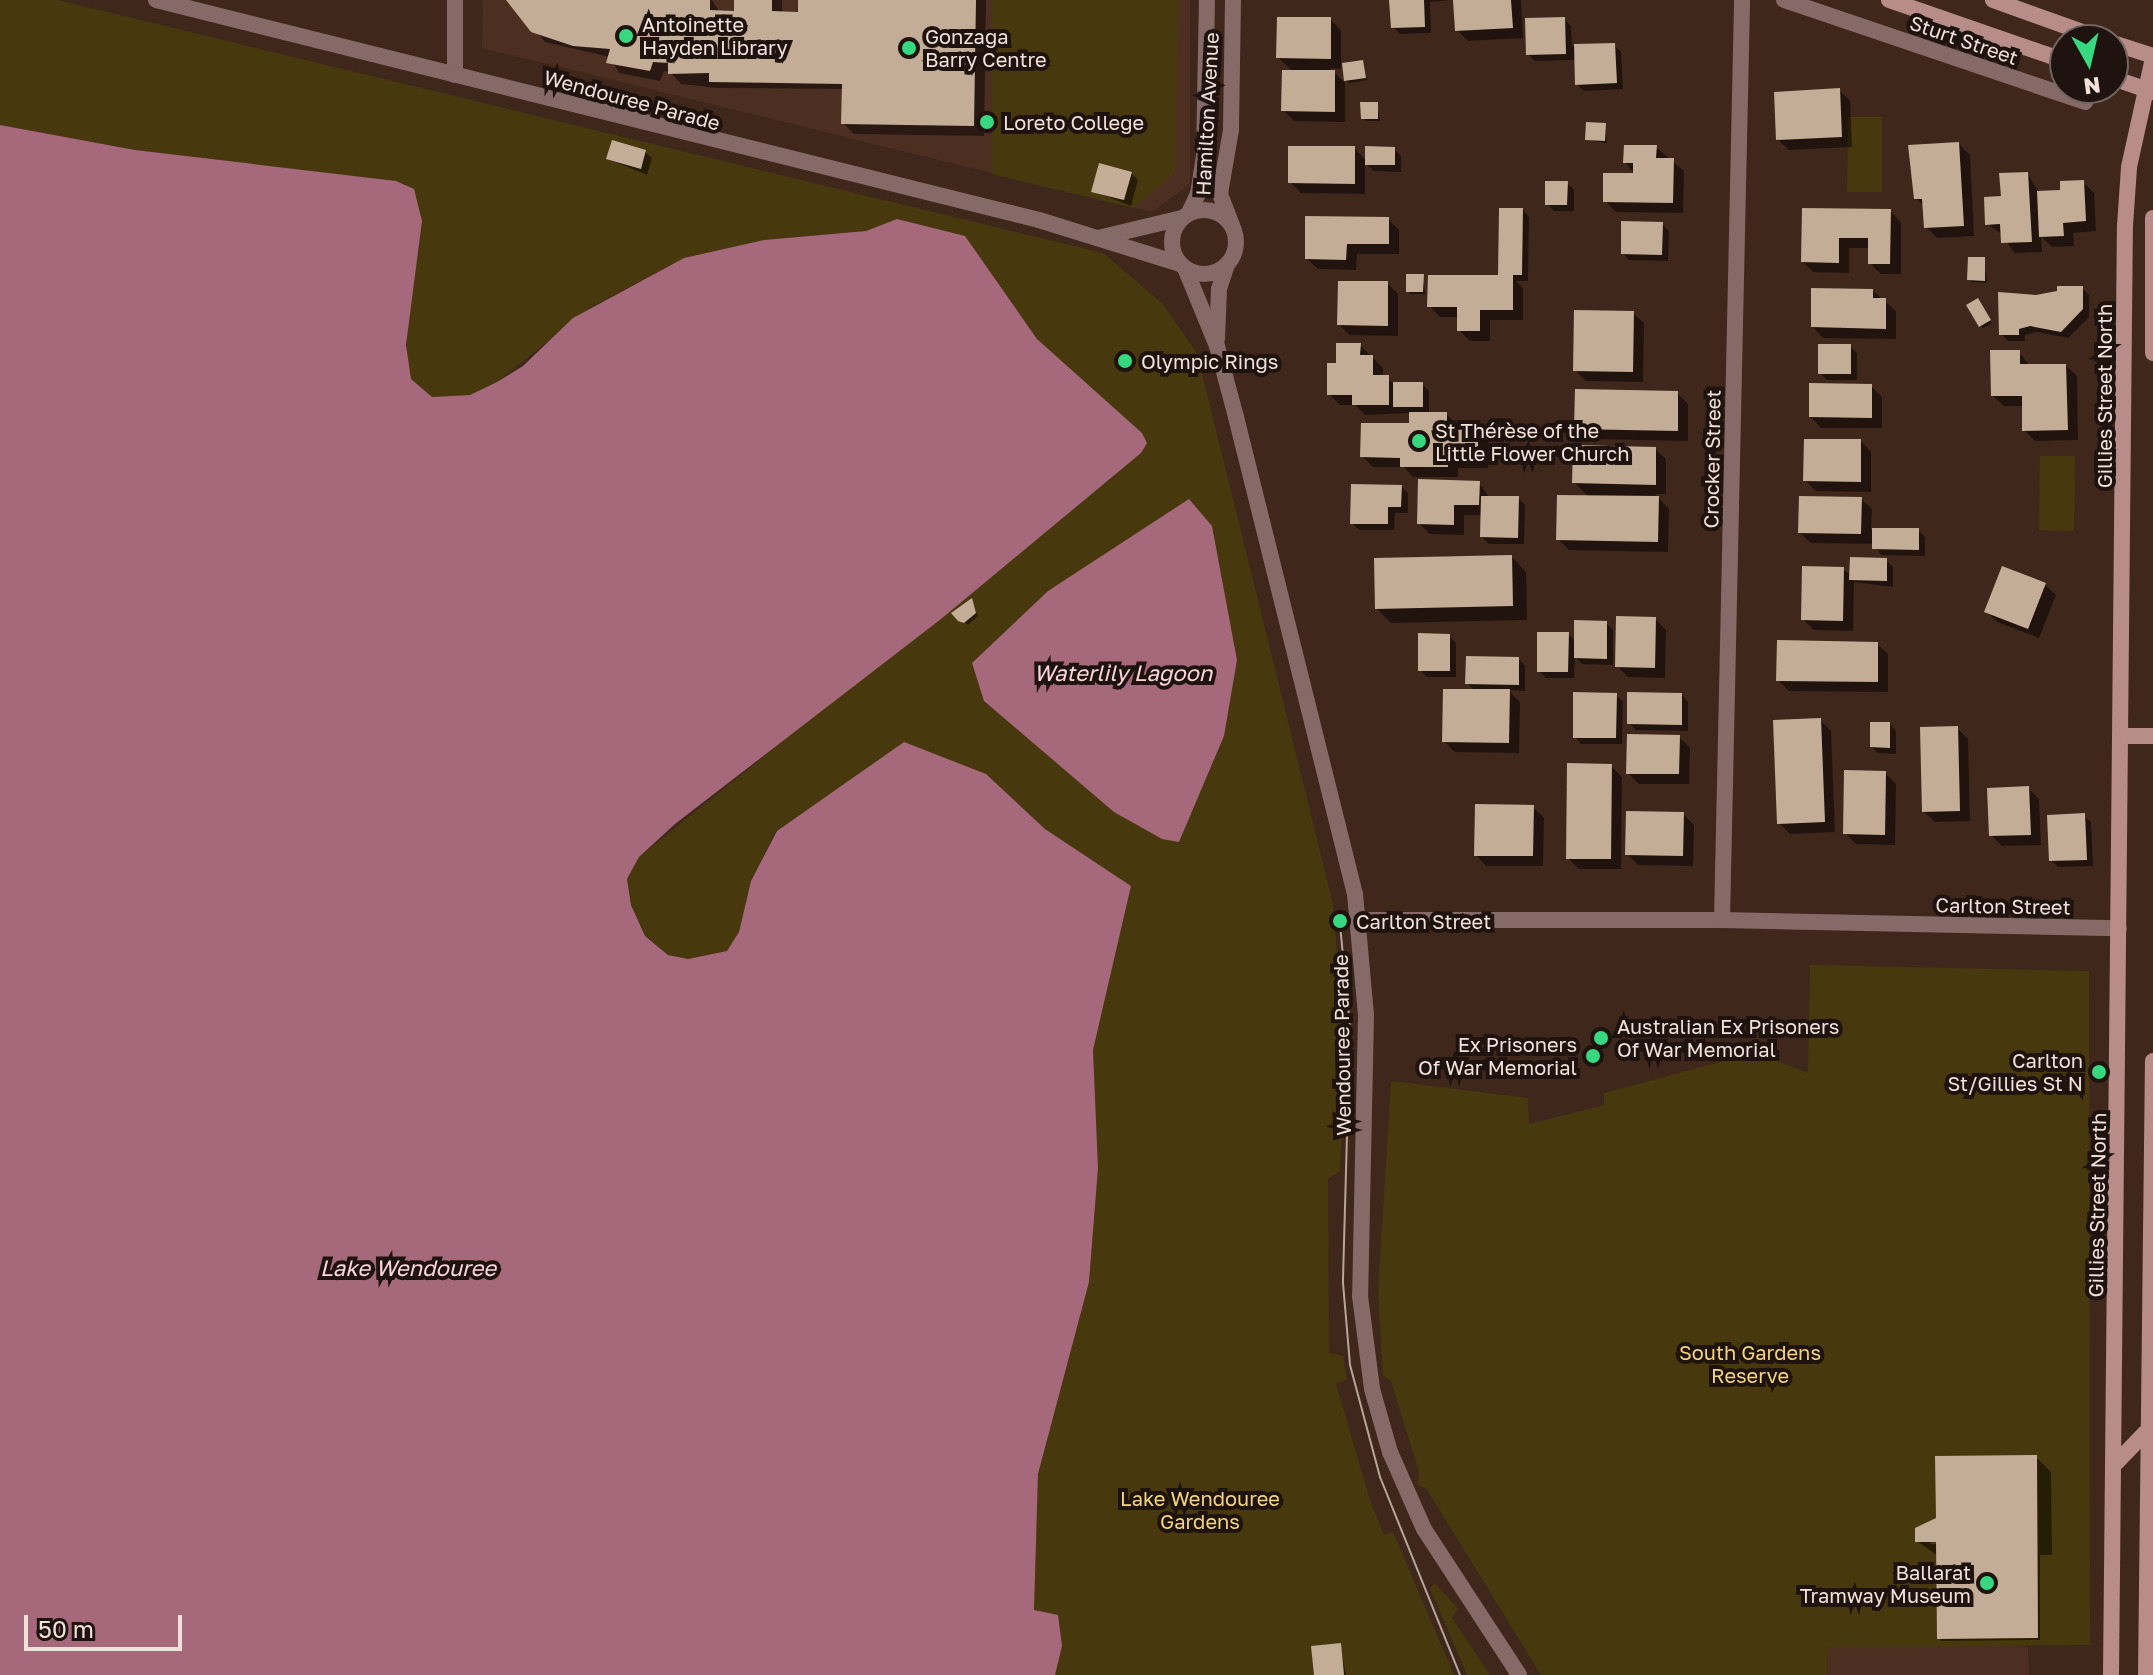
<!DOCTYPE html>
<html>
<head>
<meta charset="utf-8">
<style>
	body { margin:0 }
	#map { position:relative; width:2153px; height:1675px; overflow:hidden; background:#3f271c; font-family:"Golos Text",sans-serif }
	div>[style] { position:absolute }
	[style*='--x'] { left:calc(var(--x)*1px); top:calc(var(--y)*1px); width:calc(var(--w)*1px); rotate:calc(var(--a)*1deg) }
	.built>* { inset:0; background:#4d2f22 }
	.green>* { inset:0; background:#48380d }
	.water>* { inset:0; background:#a6697b }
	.shadow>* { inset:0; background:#0007 }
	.building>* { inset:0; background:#c4ad96 }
	.minor>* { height:16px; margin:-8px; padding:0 8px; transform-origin:8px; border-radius:8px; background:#866a68 }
	.tertiary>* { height:16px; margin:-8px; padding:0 8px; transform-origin:8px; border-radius:8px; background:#866a68 }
	.tertiary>.ring { margin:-8px; padding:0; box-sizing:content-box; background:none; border:16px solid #866a68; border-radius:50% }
	.secondary>* { height:16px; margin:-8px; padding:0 8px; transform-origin:8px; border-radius:8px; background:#b88c89 }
	.tram>* { height:2px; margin:-1px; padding:0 1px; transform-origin:1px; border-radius:1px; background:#b7a59c }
	.dots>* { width:22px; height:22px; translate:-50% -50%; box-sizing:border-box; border:4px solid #1e130e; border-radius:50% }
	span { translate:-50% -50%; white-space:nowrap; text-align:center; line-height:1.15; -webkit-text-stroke:8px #1e130e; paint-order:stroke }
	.poi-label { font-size:20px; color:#f1e1da }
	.left { translate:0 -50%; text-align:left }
	.right { translate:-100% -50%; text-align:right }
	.street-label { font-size:20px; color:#f1e1da }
	.park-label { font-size:20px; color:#f5d480 }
	.water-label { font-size:22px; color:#fbd5de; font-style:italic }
	.north { position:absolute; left:2049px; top:24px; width:80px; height:80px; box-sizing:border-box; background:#1e130e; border:2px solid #726560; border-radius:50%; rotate:172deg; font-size:22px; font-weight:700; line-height:32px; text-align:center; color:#f1e1da }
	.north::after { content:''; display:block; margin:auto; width:28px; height:36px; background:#37d880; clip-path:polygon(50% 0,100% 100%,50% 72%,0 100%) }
	.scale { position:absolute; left:24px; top:1615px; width:158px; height:36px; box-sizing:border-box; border:4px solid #f1e1da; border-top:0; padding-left:10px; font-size:24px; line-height:28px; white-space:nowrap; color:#f1e1da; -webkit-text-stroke:6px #1e130e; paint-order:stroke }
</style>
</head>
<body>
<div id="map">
	<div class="built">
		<div style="clip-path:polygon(483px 0,1190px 0,1190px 184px,1152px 212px,482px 48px)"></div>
		<div style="clip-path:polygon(1937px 1639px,2028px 1647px,2029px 1675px,1827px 1675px,1828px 1647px)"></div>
	</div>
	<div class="green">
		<div style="clip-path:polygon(evenodd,0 0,58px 0,1103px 253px,1162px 303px,1197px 353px,1333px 904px,1345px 1056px,1340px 1171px,1328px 1179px,1329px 1353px,1343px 1356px,1347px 1379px,1336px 1384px,1371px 1503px,1384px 1535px,1393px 1532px,1454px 1675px,1055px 1675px,1062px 1646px,1034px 1610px,1038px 1474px,1089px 1282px,1098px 1168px,1093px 1050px,1131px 886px,1045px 829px,986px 774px,822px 800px,776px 831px,751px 881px,739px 932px,728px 951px,688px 959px,669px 955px,645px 936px,631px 904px,627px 879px,639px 857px,1140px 453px,1147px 443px,1142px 433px,1037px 339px,965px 237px,897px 219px,866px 231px,764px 240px,684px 258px,591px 307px,497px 382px,470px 395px,432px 397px,411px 379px,407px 359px,405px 184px,135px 150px,0 125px,0 0,1212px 526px,1237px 660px,1224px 736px,1179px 842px,1051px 755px,984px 701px,972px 663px,1048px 591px,1119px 548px,1212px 526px)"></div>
		<div style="clip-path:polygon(992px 0,1178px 0,1175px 173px,1133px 208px,992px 174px)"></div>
		<div style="clip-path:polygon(1848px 117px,1882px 117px,1882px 192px,1847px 192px)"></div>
		<div style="clip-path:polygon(2040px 456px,2075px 456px,2074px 531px,2039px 530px)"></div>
		<div style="clip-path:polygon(1810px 965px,2089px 971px,2090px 1645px,1828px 1647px,1827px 1675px,1541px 1675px,1426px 1488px,1417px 1485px,1419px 1472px,1391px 1381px,1383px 1375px,1378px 1293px,1391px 1081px,1528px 1098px,1529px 1124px,1604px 1105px,1604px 1093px,1728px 1060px,1777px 1061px,1808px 1073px)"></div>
		<div style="clip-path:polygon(1434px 1583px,1458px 1608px,1452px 1618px,1490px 1675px,1467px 1675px,1430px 1588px)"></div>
	</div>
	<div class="water">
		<div style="clip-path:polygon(0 125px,135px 150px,396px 181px,414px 189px,422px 221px,406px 345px,411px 379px,432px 397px,470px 395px,497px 382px,523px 366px,573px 318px,684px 258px,764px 240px,866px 231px,897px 219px,965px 236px,1037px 339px,1142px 433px,1147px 443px,1141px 453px,941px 619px,675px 824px,639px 857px,627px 879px,631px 905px,645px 936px,668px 955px,688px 959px,727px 951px,739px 932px,751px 881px,777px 831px,904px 742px,986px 774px,1045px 829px,1131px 886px,1093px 1050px,1098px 1168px,1089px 1282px,1038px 1474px,1034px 1610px,1058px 1615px,1062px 1646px,1055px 1675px,0 1675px)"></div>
		<div style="clip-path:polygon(1189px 499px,1212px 526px,1237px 660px,1224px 736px,1179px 842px,1162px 839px,1114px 812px,984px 701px,972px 663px,1048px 591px)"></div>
	</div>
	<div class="shadow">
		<div style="clip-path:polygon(512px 0,712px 0,720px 13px,739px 13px,736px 0,782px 0,782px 14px,800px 14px,800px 0,986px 0,984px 136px,854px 134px,843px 123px,843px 89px,718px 88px,681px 84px,670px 72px,664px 71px,660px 81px,619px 73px,610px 57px,545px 42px)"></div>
		<div style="clip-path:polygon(1391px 0,1450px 0,1430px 2px,1431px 33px,1400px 34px,1393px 27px)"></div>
		<div style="clip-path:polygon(1455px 0,1521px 0,1523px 38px,1468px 41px,1457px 30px)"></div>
		<div style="clip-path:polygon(1330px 19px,1341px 30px,1341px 69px,1330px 68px,1345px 83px,1345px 122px,1294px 121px,1283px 110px,1293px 72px,1278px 57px)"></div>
		<div style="clip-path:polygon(1564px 19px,1571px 26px,1572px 46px,1614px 45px,1621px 52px,1623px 89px,1584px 91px,1577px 84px,1576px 60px,1535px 61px,1528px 54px)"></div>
		<div style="clip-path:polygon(1362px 62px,1367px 80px,1349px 83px,1346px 80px)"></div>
		<div style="clip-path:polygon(1839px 90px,1850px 101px,1852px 147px,1789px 150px,1778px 140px)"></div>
		<div style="clip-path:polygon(1377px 104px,1380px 121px,1366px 121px,1363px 118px)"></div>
		<div style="clip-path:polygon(1605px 125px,1607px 143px,1587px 140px)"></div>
		<div style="clip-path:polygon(1959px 144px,1970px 155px,1974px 236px,1937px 238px,1926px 227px,1925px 207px,1916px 198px)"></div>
		<div style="clip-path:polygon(1656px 147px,1684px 171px,1683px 213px,1616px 212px,1605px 201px,1635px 175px,1625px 162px)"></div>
		<div style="clip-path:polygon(1354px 148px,1367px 161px,1394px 149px,1401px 156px,1401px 172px,1374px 171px,1365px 163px,1365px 194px,1301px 193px,1290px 182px)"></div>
		<div style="clip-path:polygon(645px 152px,652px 158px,647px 175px,608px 159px)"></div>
		<div style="clip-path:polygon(1131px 173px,1138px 180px,1131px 206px,1093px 191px)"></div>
		<div style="clip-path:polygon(2028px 174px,2039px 193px,2062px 191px,2083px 182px,2094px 193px,2096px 231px,2073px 233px,2074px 246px,2052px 247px,2041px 236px,2042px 252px,2014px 253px,2003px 235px,1987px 224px,2003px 198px)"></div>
		<div style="clip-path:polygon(1567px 183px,1574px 190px,1574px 211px,1554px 211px,1547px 204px)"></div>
		<div style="clip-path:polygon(1523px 210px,1529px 217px,1528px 281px,1516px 281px,1523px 288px,1523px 320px,1490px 320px,1490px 341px,1470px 341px,1459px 330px,1459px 317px,1440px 317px,1429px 306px,1503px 277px)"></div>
		<div style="clip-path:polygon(1804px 210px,1890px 211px,1901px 222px,1901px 274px,1881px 274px,1870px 263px,1870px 248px,1849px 248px,1849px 273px,1813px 272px,1803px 262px)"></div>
		<div style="clip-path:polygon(1388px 219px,1399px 230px,1399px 254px,1357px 254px,1356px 270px,1318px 269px,1307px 259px)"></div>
		<div style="clip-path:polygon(1662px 224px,1669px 231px,1668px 261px,1629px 260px,1623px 253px)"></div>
		<div style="clip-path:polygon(1984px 259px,1987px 283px,1972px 282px,1969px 280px)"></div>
		<div style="clip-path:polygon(1423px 276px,1425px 294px,1411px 294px,1408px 291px)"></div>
		<div style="clip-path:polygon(1387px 283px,1398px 294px,1398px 336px,1350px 335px,1339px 325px)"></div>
		<div style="clip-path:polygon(2082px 288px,2089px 295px,2089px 317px,2068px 338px,2037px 332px,2025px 335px,2025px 341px,2008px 341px,2001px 334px,2036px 297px)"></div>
		<div style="clip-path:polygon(1873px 291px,1896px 311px,1896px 339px,1823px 338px,1813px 327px)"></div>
		<div style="clip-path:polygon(1981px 304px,1992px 323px,1983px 328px,1980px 326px)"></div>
		<div style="clip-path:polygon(1633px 313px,1644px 323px,1643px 382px,1586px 381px,1575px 370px)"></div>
		<div style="clip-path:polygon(1360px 345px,1383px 368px,1383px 377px,1395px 384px,1422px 384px,1429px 391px,1429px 414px,1446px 414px,1458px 426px,1477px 426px,1488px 437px,1488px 468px,1458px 468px,1458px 477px,1413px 477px,1404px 467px,1373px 467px,1362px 456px,1411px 425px,1411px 413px,1365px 415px,1355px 405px,1340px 405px,1329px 394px,1338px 365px)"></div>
		<div style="clip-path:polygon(1850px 346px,1857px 353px,1857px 380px,1827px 380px,1820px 373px)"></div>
		<div style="clip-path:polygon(2019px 352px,2030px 366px,2066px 366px,2077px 376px,2078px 440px,2035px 441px,2024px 430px,2024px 406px,2004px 406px,1993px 396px)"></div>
		<div style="clip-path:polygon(1871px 386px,1882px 397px,1882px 428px,1821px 428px,1811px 417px)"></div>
		<div style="clip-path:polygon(1677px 393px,1688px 404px,1688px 441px,1587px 439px,1576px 428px)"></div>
		<div style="clip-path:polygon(1861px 441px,1871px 452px,1871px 492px,1816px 491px,1805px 480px)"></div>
		<div style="clip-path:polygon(1655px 449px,1666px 459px,1666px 494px,1655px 494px,1669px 509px,1668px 552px,1569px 550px,1558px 539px,1589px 497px,1574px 482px)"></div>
		<div style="clip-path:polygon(1479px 483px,1490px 498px,1518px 498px,1525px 505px,1524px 544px,1489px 544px,1482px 537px,1483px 515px,1464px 515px,1464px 535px,1430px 534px,1419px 523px)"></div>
		<div style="clip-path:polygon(1401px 486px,1408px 493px,1408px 513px,1395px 513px,1394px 530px,1359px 530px,1352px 523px)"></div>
		<div style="clip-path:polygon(1861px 499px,1872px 509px,1871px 530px,1918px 530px,1925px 537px,1925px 556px,1881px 555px,1874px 544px,1811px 543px,1800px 533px)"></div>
		<div style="clip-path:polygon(1512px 557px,1526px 572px,1527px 620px,1391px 623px,1376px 608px)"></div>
		<div style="clip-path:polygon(1886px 560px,1893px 567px,1893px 587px,1854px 582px,1853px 631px,1814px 630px,1803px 619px,1843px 569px,1852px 577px)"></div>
		<div style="clip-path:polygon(2045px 585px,2056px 595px,2039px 638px,1997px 622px,1986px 611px)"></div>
		<div style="clip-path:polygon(971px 601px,978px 616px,968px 625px,954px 613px)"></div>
		<div style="clip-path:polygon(1655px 619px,1666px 630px,1665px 678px,1628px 677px,1617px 666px)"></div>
		<div style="clip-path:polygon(1606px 623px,1613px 630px,1613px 665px,1582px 664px,1575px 656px,1574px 678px,1546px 678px,1539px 671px,1568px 634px,1576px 642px)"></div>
		<div style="clip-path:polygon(1449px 636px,1456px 643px,1456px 677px,1427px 677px,1420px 670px)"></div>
		<div style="clip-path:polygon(1877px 644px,1888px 654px,1888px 692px,1789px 691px,1778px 680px)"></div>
		<div style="clip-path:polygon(1519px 659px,1525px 666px,1525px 691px,1508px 690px,1520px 702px,1519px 753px,1455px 752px,1444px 741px,1475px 691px,1467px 683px)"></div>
		<div style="clip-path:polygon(1616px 695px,1623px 702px,1622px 744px,1581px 744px,1575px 737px)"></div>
		<div style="clip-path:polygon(1682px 695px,1688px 702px,1688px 731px,1636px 730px,1629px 723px)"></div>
		<div style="clip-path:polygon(1820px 720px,1831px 731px,1835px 832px,1790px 834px,1779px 823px)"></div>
		<div style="clip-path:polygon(1890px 724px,1896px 731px,1896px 754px,1878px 753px,1872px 747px)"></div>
		<div style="clip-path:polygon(1957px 728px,1968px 739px,1970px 821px,1935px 822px,1924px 812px)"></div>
		<div style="clip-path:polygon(1679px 737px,1690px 748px,1689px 784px,1639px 784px,1628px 773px)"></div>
		<div style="clip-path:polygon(1611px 766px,1622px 777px,1621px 869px,1579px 869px,1568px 858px)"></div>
		<div style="clip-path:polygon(1885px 773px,1896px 784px,1895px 845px,1856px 844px,1845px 833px)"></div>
		<div style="clip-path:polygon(2028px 788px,2039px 799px,2041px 845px,2002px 846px,1991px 835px)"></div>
		<div style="clip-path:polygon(1533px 807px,1544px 818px,1543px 866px,1486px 866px,1476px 855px)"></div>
		<div style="clip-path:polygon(1683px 814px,1694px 825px,1693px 866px,1638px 865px,1627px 854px)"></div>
		<div style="clip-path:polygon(2084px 816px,2091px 822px,2093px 866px,2058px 867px,2051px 860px)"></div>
		<div style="clip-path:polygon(evenodd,2036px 1457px,2051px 1472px,2052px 1555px,2040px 1555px,2040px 1640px,1941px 1641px,1938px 1556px,1917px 1541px,1938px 1519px,2036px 1457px,1934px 1540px,2036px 1543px,1930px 1544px,1934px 1540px)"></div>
		<div style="clip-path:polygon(1340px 1645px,1346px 1675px,1316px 1675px)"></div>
	</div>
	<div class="building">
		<div style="clip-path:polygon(506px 0,710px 0,710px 10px,734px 11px,734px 0,772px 0,772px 11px,798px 12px,798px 0,976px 0,974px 126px,841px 124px,842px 84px,709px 82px,709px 73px,668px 74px,668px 63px,653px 62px,650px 71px,606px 63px,610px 49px,573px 46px,531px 32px)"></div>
		<div style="clip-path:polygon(1389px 0,1424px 0,1425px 27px,1391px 28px)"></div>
		<div style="clip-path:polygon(1453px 0,1511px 0,1513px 28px,1455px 31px)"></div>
		<div style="clip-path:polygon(1277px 17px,1331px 17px,1331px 59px,1276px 58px)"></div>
		<div style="clip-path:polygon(1565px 17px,1566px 54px,1526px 55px,1525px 18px)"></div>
		<div style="clip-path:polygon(1615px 43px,1617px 83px,1575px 85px,1574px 44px)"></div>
		<div style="clip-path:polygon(1363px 60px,1366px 78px,1344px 81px,1342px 63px)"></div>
		<div style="clip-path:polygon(1282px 70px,1335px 70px,1335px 112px,1281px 111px)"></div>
		<div style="clip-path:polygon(1840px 88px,1842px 137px,1776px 140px,1774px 92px)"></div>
		<div style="clip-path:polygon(1360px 102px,1378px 102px,1378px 119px,1361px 119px)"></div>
		<div style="clip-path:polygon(1586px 122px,1606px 123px,1605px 141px,1585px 140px)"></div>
		<div style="clip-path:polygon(612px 140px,646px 150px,641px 169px,606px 159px)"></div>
		<div style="clip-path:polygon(1959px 142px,1964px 226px,1924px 228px,1922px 199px,1914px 199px,1908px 145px)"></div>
		<div style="clip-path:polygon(1624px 145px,1657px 145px,1656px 158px,1674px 158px,1673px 203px,1603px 202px,1603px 173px,1633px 173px,1633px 163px,1623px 163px)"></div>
		<div style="clip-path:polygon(1288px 146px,1355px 146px,1355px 184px,1288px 183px)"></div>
		<div style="clip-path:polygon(1365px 146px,1395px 147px,1395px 165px,1365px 165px)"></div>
		<div style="clip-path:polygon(1099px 163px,1132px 172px,1124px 200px,1091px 192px)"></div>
		<div style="clip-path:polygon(2028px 172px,2032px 242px,2001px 243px,2000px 224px,1985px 225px,1984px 197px,2001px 196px,1999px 173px)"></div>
		<div style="clip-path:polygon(2084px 180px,2086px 221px,2063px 223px,2064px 236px,2039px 237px,2037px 191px,2060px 190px,2060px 181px)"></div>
		<div style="clip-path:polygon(1545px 181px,1568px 181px,1567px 205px,1545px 205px)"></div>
		<div style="clip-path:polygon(1499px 208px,1523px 208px,1522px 275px,1513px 275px,1513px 310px,1480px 310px,1480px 331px,1457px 331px,1457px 307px,1427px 307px,1428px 275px,1498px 275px)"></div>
		<div style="clip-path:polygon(1802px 208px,1891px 209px,1890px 264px,1868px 264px,1868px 238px,1839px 238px,1839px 263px,1801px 262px)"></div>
		<div style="clip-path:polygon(1305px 216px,1389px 217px,1389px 244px,1347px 244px,1346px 260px,1305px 259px)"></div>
		<div style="clip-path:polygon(1621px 221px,1663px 222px,1662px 255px,1621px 254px)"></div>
		<div style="clip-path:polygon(1968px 257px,1985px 257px,1985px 281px,1967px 280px)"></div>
		<div style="clip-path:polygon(1406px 274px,1424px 274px,1423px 292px,1406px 292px)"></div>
		<div style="clip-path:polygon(1338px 281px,1388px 281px,1388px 326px,1337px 325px)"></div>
		<div style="clip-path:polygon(2057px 286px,2083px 286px,2083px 309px,2061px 332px,2030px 326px,2019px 329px,2019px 335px,1999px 335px,1998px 292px,2036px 295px,2057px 291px)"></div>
		<div style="clip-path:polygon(1811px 288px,1873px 289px,1873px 298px,1886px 298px,1886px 329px,1811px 327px)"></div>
		<div style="clip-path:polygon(1978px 298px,1991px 320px,1979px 327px,1966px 305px)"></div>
		<div style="clip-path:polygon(1574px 310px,1634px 311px,1633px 372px,1573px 371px)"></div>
		<div style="clip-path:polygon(1336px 343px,1361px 343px,1360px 355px,1373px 355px,1373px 375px,1389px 375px,1389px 405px,1352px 405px,1352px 395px,1327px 395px,1327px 363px,1336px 363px)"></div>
		<div style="clip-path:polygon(1818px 344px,1851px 344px,1851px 374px,1818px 374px)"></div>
		<div style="clip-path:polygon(1990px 350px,2020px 350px,2020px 364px,2066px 364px,2068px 430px,2022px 431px,2022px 396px,1991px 396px)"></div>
		<div style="clip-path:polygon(1393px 382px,1423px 382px,1423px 407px,1393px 407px)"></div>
		<div style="clip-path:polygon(1809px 383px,1872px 384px,1872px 418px,1809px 417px)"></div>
		<div style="clip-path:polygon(1575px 389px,1678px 391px,1678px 431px,1574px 429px)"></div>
		<div style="clip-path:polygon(1409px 412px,1447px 412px,1447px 424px,1478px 424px,1478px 458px,1448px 458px,1448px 467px,1400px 467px,1400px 458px,1360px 457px,1361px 423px,1409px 423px)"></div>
		<div style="clip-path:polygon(1804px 439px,1861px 439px,1861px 482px,1803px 481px)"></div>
		<div style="clip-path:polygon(1573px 445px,1656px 447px,1656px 485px,1572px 483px)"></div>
		<div style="clip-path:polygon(1418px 479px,1480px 481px,1479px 505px,1454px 505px,1454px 525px,1417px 524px)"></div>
		<div style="clip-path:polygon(1351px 484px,1402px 485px,1401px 507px,1388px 507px,1388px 524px,1350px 524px)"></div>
		<div style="clip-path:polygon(1557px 495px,1659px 496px,1658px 542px,1556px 540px)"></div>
		<div style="clip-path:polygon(1481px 496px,1519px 496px,1518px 538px,1480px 537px)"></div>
		<div style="clip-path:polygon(1799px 496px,1862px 497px,1861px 534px,1798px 533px)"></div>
		<div style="clip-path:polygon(1872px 528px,1919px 528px,1919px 550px,1872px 549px)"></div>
		<div style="clip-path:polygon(1512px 555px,1513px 606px,1375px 609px,1374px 558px)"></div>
		<div style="clip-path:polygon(1850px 557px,1887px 558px,1887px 581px,1849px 580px)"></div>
		<div style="clip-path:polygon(1802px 566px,1844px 567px,1843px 621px,1801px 620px)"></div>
		<div style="clip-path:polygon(2002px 566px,2046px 583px,2028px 629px,1984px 612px)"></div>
		<div style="clip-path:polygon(972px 598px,976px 613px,964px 623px,958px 621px,951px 613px)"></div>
		<div style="clip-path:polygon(1616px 616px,1656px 617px,1655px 668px,1615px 667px)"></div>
		<div style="clip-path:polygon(1574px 620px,1607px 621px,1607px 659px,1574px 658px)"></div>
		<div style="clip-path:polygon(1537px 632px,1569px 632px,1568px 672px,1537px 672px)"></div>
		<div style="clip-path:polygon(1418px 633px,1450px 634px,1450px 671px,1418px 671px)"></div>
		<div style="clip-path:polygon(1777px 640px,1878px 642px,1878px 682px,1776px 681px)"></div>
		<div style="clip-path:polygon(1466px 656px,1519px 657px,1519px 685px,1465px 684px)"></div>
		<div style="clip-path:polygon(1443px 689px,1510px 689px,1509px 743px,1442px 742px)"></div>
		<div style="clip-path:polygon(1573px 692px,1617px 693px,1616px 738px,1573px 738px)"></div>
		<div style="clip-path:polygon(1627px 692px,1682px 693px,1682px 725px,1627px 724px)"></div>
		<div style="clip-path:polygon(1821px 718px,1825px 822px,1777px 824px,1773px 720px)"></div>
		<div style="clip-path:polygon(1870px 722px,1890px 722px,1890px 748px,1870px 747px)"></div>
		<div style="clip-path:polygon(1958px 726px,1960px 811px,1922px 812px,1920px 727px)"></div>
		<div style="clip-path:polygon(1627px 734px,1680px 735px,1679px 774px,1626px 774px)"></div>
		<div style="clip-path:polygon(1567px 763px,1612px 764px,1611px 859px,1566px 859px)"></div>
		<div style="clip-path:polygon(1844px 770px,1886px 771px,1885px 835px,1843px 834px)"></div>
		<div style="clip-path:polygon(2029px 786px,2031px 835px,1989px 836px,1987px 788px)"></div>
		<div style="clip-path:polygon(1475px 804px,1534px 805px,1533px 856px,1474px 856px)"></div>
		<div style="clip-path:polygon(1626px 811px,1684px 812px,1683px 856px,1625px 855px)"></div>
		<div style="clip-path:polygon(2085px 813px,2087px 860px,2049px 861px,2047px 815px)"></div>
		<div style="clip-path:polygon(2037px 1455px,2038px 1638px,1937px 1639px,1936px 1542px,1915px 1542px,1915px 1528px,1936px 1518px,1935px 1456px)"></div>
		<div style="clip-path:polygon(1341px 1643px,1344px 1675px,1314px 1675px,1311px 1646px)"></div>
	</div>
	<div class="minor">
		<div style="--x:1233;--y:0;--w:130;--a:90.9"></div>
		<div style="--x:1231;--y:130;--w:65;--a:99.8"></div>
		<div style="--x:1220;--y:194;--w:36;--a:69"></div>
		<div style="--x:1784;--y:0;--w:318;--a:18.7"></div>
		<div style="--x:455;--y:75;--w:75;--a:-90"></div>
		<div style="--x:1189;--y:213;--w:21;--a:-65"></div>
		<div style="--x:1198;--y:194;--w:39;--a:-81"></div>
		<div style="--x:1204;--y:155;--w:155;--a:-88.9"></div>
		<div style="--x:1358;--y:920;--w:364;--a:0"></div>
		<div style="--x:1722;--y:920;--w:397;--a:1.2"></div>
		<div style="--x:1722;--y:920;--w:920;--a:-88.75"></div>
	</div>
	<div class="tertiary">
		<div style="--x:156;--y:0;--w:910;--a:13.99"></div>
		<div style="--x:1039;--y:220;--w:148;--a:17.3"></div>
		<div class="ring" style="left:1172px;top:210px;width:48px;height:48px"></div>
		<div style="--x:1098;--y:238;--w:85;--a:-13.5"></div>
		<div style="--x:1185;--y:268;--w:84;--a:67.7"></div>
		<div style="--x:1217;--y:346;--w:73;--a:75"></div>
		<div style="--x:1236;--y:417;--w:492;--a:76"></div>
		<div style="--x:1355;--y:894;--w:121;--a:84.8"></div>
		<div style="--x:1366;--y:1015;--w:281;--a:91.2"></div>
		<div style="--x:1360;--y:1296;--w:94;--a:82.6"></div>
		<div style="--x:1372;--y:1389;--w:66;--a:74.1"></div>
		<div style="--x:1390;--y:1452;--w:84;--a:66.2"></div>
		<div style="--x:1424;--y:1529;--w:174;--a:56.9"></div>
		<div style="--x:1217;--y:339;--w:50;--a:-87.7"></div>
		<div style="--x:1219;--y:289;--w:26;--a:-72"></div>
	</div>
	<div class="secondary">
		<div style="--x:1889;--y:0;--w:186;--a:19.1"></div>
		<div style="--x:1993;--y:0;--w:119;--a:19.7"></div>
		<div style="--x:2113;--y:43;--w:42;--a:18"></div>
		<div style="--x:2113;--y:78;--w:42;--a:19.3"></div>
		<div style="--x:2153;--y:218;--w:135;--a:90"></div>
		<div style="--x:2122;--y:736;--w:31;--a:0"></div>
		<div style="--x:2114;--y:1465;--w:50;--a:-45.8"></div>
		<div style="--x:2111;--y:1675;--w:1449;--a:-89.45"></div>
		<div style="--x:2125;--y:226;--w:59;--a:-86.1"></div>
		<div style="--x:2129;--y:167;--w:112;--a:-77.6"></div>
		<div style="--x:2146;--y:1675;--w:614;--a:-89.35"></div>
	</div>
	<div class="tram">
		<div style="--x:1339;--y:914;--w:115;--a:84.5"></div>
		<div style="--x:1350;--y:1028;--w:255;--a:91.6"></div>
		<div style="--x:1343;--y:1283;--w:82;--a:85.1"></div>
		<div style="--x:1350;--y:1365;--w:116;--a:75"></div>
		<div style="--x:1380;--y:1477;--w:214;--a:68"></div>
	</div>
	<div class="dots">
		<div style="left:626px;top:36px;background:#37d880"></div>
		<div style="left:909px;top:48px;background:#37d880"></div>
		<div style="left:987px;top:122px;background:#37d880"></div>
		<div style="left:1125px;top:361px;background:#37d880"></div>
		<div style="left:1419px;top:441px;background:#37d880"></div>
		<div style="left:1340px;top:921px;background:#37d880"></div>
		<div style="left:1601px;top:1038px;background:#37d880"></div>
		<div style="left:1593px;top:1056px;background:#37d880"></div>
		<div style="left:2099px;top:1072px;background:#37d880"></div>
		<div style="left:1987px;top:1583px;background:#37d880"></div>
	</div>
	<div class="poi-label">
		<span class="left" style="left:642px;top:36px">Antoinette<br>Hayden Library</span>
		<span class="left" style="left:925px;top:48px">Gonzaga<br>Barry Centre</span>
		<span class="left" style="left:1003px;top:122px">Loreto College</span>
		<span class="left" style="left:1141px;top:361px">Olympic Rings</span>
		<span class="left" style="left:1435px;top:442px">St Thérèse of the<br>Little Flower Church</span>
		<span class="left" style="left:1356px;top:921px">Carlton Street</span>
		<span class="left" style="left:1617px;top:1038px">Australian Ex Prisoners<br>Of War Memorial</span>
		<span class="right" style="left:1577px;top:1056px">Ex Prisoners<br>Of War Memorial</span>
		<span class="right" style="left:2083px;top:1072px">Carlton<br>St/Gillies St N</span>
		<span class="right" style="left:1971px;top:1584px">Ballarat<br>Tramway Museum</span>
	</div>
	<div class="street-label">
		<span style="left:1964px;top:40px;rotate:19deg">Sturt Street</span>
		<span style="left:632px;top:100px;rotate:15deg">Wendouree Parade</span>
		<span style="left:1207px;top:114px;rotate:-87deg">Hamilton Avenue</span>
		<span style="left:2104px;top:396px;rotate:-90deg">Gillies Street North</span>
		<span style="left:1712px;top:459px;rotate:-89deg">Crocker Street</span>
		<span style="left:2003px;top:906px;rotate:1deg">Carlton Street</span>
		<span style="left:1342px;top:1045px;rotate:-91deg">Wendouree Parade</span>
		<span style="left:2097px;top:1205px;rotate:-89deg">Gillies Street North</span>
	</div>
	<div class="park-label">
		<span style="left:1750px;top:1364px">South Gardens<br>Reserve</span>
		<span style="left:1200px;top:1510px">Lake Wendouree<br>Gardens</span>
	</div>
	<div class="water-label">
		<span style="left:1123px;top:673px">Waterlily Lagoon</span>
		<span style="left:408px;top:1268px">Lake Wendouree</span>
	</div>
	<div class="north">N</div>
	<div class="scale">50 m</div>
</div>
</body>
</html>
